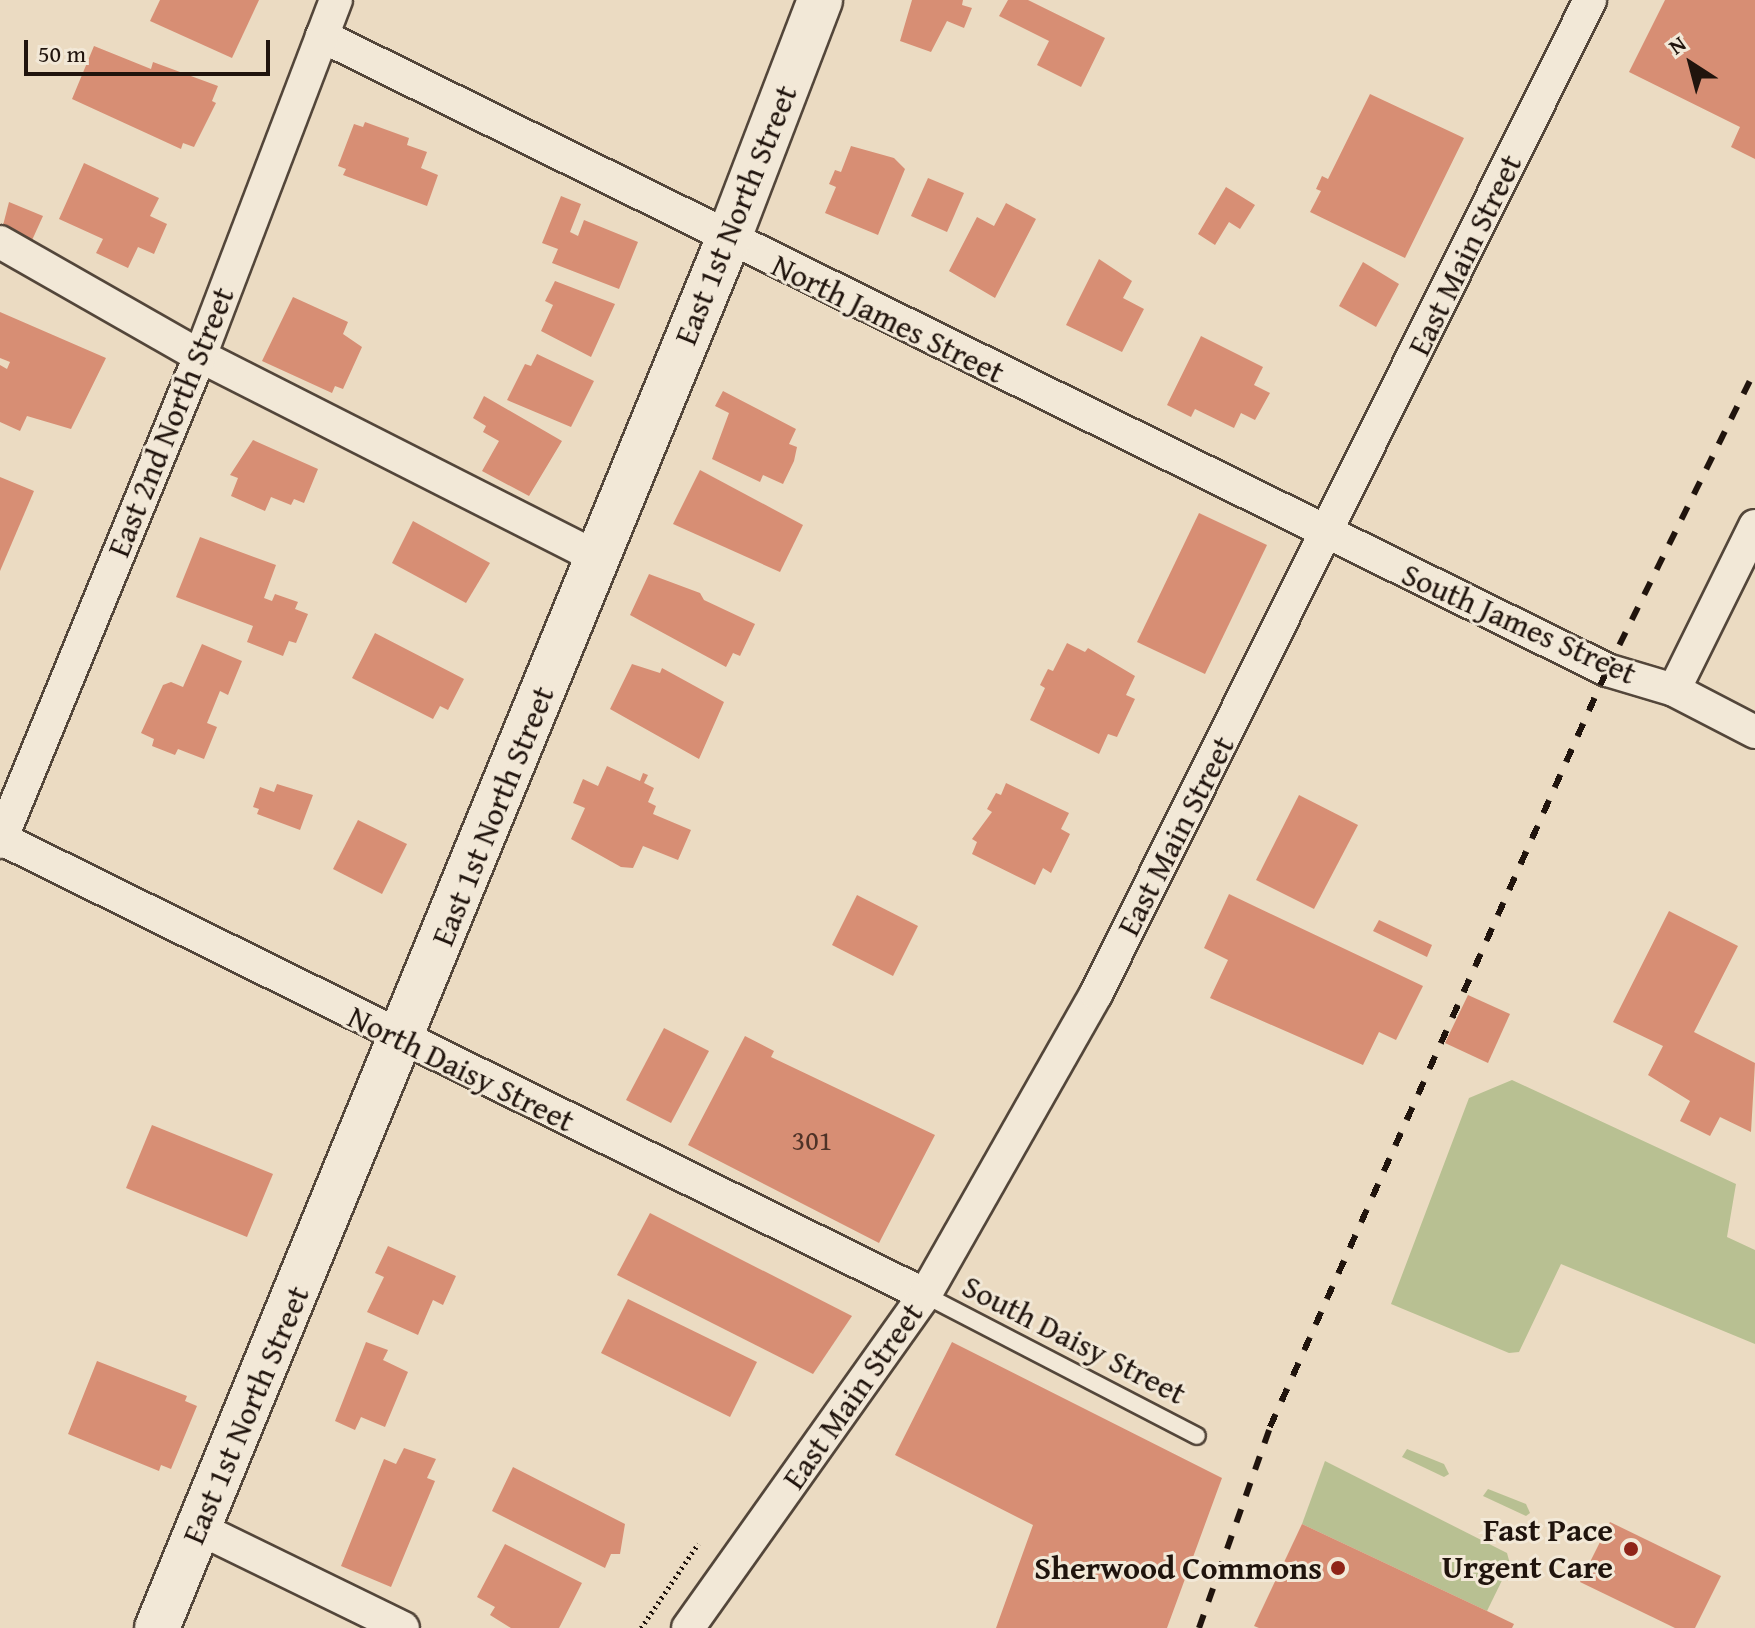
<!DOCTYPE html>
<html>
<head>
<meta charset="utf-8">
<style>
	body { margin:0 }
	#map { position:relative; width:1755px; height:1628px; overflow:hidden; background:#ebdbc2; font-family:"Gentium Book Plus",serif }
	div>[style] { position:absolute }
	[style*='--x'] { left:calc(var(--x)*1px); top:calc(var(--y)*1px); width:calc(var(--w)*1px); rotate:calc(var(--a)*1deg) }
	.green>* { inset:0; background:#b8c092 }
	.building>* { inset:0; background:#d78e74 }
	.path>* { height:5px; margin-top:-2.5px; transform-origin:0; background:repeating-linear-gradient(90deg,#20140d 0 2px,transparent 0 6px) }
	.roads { filter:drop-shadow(2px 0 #53463a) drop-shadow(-2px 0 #53463a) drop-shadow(0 2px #53463a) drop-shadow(0 -2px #53463a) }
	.lane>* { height:16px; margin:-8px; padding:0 8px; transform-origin:8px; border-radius:8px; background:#f2e8d7 }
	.street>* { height:32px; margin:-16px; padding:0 16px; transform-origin:16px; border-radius:16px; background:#f2e8d7 }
	.secondary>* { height:44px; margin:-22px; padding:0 22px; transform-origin:22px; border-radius:22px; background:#f2e8d7 }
	.rail>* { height:6px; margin-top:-3px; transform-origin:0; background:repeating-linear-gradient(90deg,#20140d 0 14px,transparent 0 28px) }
	.dots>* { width:22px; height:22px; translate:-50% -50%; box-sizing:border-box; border:4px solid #f2e8d7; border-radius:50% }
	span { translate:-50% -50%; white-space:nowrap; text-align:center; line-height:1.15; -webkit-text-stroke:6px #f2e8d7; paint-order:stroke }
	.number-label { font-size:28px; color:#4e3227 }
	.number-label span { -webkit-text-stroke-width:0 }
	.street-label { font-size:32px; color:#20140d }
	.poi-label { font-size:32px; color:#20140d; font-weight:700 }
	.right { translate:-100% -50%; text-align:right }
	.north { position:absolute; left:1651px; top:24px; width:80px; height:80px; -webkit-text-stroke:6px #f2e8d7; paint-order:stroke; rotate:324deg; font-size:22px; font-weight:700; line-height:32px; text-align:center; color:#20140d }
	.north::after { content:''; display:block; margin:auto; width:28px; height:36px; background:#20140d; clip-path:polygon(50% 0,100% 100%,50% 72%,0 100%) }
	.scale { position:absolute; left:24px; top:40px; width:246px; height:36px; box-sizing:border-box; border:4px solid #20140d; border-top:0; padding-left:10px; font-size:24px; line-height:28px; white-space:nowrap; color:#20140d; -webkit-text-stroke:6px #f2e8d7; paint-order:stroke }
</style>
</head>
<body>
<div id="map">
	<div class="green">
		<div style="clip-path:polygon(1512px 1080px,1736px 1184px,1727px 1237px,1755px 1250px,1755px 1344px,1561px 1264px,1519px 1352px,1509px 1353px,1391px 1304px,1469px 1098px)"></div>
		<div style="clip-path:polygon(1407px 1449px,1444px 1464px,1449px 1474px,1444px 1477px,1402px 1457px)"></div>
		<div style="clip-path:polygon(1325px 1461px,1507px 1553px,1510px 1564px,1487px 1611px,1302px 1524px)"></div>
		<div style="clip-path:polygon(1488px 1489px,1526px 1504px,1530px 1513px,1526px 1516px,1483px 1496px)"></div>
	</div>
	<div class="building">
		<div style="clip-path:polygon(160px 0,259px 0,232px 58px,150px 21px)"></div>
		<div style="clip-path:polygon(912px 0,963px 0,962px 5px,972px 8px,964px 28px,947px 21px,931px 52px,900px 41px)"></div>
		<div style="clip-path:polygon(1008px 0,1028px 0,1105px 38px,1081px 87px,1037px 65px,1049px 41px,999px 16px)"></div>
		<div style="clip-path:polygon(1665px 0,1755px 0,1755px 159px,1731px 147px,1740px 127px,1629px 72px)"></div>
		<div style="clip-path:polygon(94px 46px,151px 69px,153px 62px,218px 86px,212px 101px,216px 103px,194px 147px,183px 143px,181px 149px,72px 99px)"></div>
		<div style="clip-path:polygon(1370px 94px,1464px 138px,1405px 258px,1310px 212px,1321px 191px,1316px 189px,1322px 176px,1328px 179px)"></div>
		<div style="clip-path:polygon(365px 122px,409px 138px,407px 145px,427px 152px,421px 168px,438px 175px,427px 206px,343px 175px,346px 169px,338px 166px,354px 124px,363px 127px)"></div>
		<div style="clip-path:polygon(851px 146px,894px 158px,905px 169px,878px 235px,825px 213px,836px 187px,829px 184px,835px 170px,841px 172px)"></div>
		<div style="clip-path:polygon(84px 163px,159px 198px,150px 216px,167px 224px,154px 254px,138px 247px,128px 268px,96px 253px,103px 239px,59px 219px)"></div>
		<div style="clip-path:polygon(928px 178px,964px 193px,947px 232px,911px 216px)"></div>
		<div style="clip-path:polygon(1226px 187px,1255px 205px,1240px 229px,1229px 222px,1215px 245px,1198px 234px)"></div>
		<div style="clip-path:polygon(561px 196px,581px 204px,570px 232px,578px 236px,584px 220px,638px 242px,619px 289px,552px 263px,558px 249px,542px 243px)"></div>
		<div style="clip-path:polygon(9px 202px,43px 216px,28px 249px,0 237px)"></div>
		<div style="clip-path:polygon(1006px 203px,1036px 219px,995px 298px,949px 271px,977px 217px,994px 226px)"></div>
		<div style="clip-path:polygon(1099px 259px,1132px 281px,1123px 298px,1144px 309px,1122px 352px,1066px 325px)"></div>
		<div style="clip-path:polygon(1363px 262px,1399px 284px,1376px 327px,1339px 306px)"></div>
		<div style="clip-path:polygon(555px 281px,615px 304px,591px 357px,541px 331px,553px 305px,545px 301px)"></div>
		<div style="clip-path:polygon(293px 297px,348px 322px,343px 334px,362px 347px,343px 389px,335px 386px,332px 393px,262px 361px)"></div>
		<div style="clip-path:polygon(0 312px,106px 358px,71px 429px,27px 416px,20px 431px,0 422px,0 365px,7px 369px,10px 362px,0 358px)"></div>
		<div style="clip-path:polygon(1201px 336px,1263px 367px,1254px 385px,1270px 393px,1255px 420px,1241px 413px,1234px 428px,1195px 409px,1191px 417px,1167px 405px)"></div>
		<div style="clip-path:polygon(537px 354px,594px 381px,571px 427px,507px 400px,525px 364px,531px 366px)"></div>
		<div style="clip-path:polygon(723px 391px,796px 429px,789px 444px,797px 447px,794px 461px,783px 484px,763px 475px,760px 482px,712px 459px,729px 413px,715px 406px)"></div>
		<div style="clip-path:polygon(484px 396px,562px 441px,529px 496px,482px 471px,499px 441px,483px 432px,486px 426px,473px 418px)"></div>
		<div style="clip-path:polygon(253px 440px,318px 469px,304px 503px,294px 499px,291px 505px,271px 497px,265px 511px,231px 496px,238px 478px,230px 475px)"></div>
		<div style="clip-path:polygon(700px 470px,803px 525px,780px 572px,673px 524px)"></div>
		<div style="clip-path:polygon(0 477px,34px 491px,0 571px)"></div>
		<div style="clip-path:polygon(1199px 513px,1267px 545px,1205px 674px,1137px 642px)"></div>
		<div style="clip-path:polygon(413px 521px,490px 563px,466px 603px,392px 563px)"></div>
		<div style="clip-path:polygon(200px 537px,276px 565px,264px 598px,272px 601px,275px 594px,298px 602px,295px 609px,308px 614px,296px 643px,289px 641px,283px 656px,247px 642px,253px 626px,176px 597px)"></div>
		<div style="clip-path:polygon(649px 574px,700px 593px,704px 600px,755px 624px,740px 656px,733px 653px,726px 667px,630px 615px)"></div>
		<div style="clip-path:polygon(375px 633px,464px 679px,448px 710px,440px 706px,433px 719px,352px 678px)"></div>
		<div style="clip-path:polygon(1067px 643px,1085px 652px,1088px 648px,1135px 676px,1126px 695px,1135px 699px,1117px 737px,1108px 734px,1099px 754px,1030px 720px,1045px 688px,1040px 685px,1048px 669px,1053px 671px)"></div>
		<div style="clip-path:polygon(202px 644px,242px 661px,228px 695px,220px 691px,207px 723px,217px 727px,204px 759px,178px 749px,175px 755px,152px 746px,154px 739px,141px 733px,163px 685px,171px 682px,183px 687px)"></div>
		<div style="clip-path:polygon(632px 664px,660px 673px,662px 668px,724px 702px,699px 759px,610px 709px)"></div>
		<div style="clip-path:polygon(607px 766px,640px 781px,643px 773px,648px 775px,644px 783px,654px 788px,648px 802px,656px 806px,653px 814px,691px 830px,678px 860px,643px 846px,633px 868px,621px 867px,571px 839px,585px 808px,573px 803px,583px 779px,598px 786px)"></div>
		<div style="clip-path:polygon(1006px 783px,1069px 813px,1061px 829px,1070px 834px,1051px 873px,1043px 868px,1035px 885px,972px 854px,977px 842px,972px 839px,992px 812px,987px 809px,996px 793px,1001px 795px)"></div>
		<div style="clip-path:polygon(277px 784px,313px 795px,300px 830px,257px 814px,259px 809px,253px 807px,260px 787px,274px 792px)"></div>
		<div style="clip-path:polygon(1299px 795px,1358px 825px,1314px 909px,1256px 880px)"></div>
		<div style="clip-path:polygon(358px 820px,407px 844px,382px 894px,333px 869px)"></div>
		<div style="clip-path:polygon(1229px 894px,1423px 986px,1396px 1040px,1379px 1032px,1363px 1065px,1210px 998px,1228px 960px,1204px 948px)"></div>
		<div style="clip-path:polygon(857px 895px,918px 926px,893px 976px,832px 945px)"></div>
		<div style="clip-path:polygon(1669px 911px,1738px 946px,1694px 1032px,1755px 1063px,1751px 1132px,1720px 1117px,1710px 1136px,1680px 1121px,1690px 1101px,1648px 1075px,1663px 1046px,1613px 1022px)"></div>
		<div style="clip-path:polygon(1379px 920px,1432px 945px,1427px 957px,1373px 931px)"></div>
		<div style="clip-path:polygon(1468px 995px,1510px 1014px,1488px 1063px,1445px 1043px)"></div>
		<div style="clip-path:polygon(664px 1028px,709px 1051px,671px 1123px,626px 1100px)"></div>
		<div style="clip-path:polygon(745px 1036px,774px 1051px,771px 1057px,935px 1135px,879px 1243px,688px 1145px)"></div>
		<div style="clip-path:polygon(152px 1125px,273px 1174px,247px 1237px,126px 1188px)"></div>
		<div style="clip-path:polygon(650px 1213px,852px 1316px,813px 1374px,617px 1275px)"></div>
		<div style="clip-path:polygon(388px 1246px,456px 1276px,443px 1305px,433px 1300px,418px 1335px,367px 1312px,384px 1277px,375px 1273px)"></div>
		<div style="clip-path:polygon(628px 1299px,757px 1362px,730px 1417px,601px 1353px)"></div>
		<div style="clip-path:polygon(366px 1342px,388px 1350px,383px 1360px,408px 1372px,385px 1427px,361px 1417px,355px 1430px,335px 1421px)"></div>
		<div style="clip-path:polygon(952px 1342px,1222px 1478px,1167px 1628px,996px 1628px,1033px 1525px,895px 1455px)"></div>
		<div style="clip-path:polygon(97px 1361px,187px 1396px,185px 1401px,197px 1406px,171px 1469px,161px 1465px,159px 1471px,68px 1434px)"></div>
		<div style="clip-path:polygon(404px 1448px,436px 1459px,427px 1478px,435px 1481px,391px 1587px,341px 1566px,384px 1459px,396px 1464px)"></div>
		<div style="clip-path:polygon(513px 1467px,625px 1524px,620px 1554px,611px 1554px,605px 1568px,492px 1511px)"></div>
		<div style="clip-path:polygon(1610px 1522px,1721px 1576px,1695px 1628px,1675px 1628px,1580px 1582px)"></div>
		<div style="clip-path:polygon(1302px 1524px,1487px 1611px,1514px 1624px,1512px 1628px,1259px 1628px,1254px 1626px)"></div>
		<div style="clip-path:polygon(505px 1544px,582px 1583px,559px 1628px,511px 1628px,490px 1615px,495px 1607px,477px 1597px)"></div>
	</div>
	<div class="path">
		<div style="--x:641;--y:1628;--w:102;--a:-55.8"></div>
	</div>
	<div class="roads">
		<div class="lane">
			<div style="--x:925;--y:1295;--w:306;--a:27.4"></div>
		</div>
		<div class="street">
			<div style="--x:322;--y:36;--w:1433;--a:26.26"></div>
			<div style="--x:1607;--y:670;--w:70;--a:16.6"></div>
			<div style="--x:1674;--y:690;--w:91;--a:27.4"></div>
			<div style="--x:0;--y:242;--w:230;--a:29.7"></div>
			<div style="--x:200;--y:356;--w:445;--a:26.9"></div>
			<div style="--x:1674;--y:690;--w:183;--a:-63.7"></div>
			<div style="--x:0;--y:838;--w:1032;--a:26.29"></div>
			<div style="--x:0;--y:842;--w:526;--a:-67.63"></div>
			<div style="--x:200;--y:356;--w:381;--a:-69.1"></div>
			<div style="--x:198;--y:1528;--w:228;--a:26"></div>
			<div style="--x:688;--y:1628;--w:409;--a:-54.6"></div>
			<div style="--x:925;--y:1295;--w:346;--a:-60.4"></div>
			<div style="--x:1096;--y:994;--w:1110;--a:-63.57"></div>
		</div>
		<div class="secondary">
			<div style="--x:157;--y:1628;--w:1501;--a:-67.64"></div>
			<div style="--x:728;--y:240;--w:257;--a:-69"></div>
		</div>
	</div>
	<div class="rail">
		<div style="--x:1199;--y:1628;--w:213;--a:-70.5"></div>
		<div style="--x:1270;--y:1427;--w:829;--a:-66"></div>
		<div style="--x:1607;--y:670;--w:335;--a:-63.7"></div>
	</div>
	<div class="dots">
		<div style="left:1631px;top:1549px;background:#8f2418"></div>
		<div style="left:1338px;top:1568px;background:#8f2418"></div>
	</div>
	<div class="number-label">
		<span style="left:812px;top:1140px">301</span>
	</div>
	<div class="street-label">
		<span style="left:736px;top:215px;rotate:-68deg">East 1st North Street</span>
		<span style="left:1465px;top:255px;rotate:-64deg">East Main Street</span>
		<span style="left:888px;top:319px;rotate:26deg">North James Street</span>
		<span style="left:171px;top:422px;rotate:-68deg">East 2nd North Street</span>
		<span style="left:1519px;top:624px;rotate:24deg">South James Street</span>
		<span style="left:493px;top:816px;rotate:-68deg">East 1st North Street</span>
		<span style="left:1176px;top:836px;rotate:-63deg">East Main Street</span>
		<span style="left:461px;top:1069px;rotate:26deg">North Daisy Street</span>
		<span style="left:1074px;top:1340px;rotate:27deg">South Daisy Street</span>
		<span style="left:853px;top:1396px;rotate:-55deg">East Main Street</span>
		<span style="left:246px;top:1415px;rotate:-67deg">East 1st North Street</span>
	</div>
	<div class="poi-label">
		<span class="right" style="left:1613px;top:1549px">Fast Pace<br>Urgent Care</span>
		<span class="right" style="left:1322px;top:1568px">Sherwood Commons</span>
	</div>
	<div class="north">N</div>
	<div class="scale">50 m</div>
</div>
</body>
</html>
